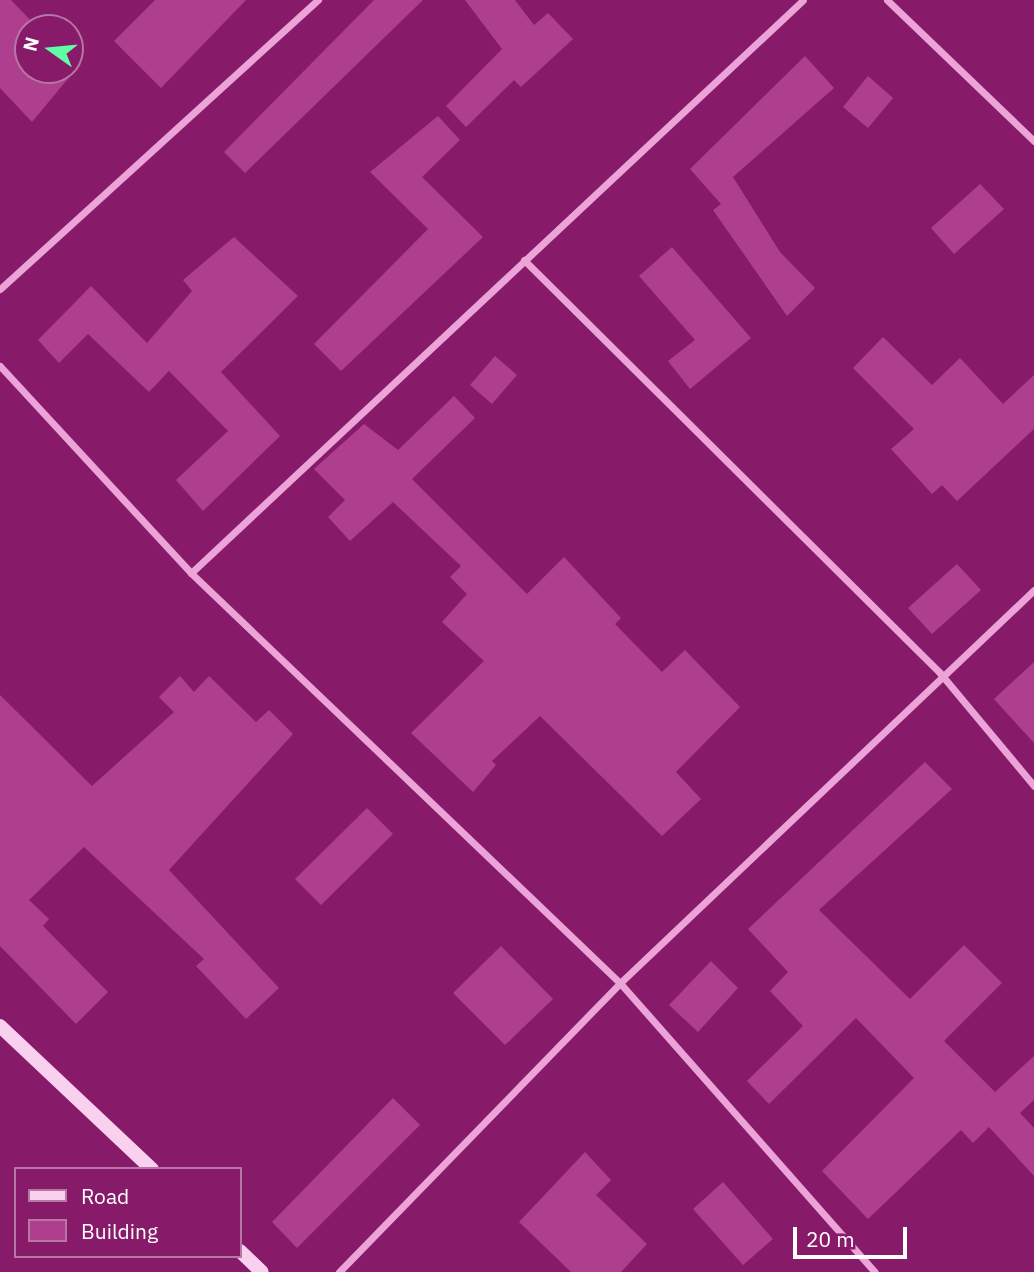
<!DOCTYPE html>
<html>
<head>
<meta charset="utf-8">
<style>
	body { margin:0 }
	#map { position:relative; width:1034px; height:1272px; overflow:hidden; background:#871b69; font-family:"IBM Plex Sans",sans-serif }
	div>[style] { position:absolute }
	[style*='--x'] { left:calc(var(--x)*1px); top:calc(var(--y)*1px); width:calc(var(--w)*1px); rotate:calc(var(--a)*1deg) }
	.building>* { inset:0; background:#ae3f8f }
	.street>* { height:7px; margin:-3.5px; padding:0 3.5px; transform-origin:3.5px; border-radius:3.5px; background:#eca4d8 }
	.secondary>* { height:14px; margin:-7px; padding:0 7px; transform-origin:7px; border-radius:7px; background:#f9d0ed }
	span { translate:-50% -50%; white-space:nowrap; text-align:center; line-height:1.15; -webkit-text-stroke:6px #871b69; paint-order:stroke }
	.legend { position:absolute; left:14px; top:1167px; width:228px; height:91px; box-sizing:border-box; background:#871b69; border:2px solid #b776a5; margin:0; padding:9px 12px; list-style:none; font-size:21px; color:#fff }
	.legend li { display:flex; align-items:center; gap:14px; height:35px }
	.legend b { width:35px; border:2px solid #b776a5 }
	.north { position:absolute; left:14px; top:14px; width:70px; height:70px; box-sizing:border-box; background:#871b69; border:2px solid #b776a5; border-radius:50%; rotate:285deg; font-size:19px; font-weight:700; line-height:28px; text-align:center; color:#fff }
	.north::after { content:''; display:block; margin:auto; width:24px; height:32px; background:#60fda4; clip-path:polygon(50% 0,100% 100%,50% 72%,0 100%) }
	.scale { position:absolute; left:793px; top:1227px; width:114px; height:32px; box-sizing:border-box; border:4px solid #fff; border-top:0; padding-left:9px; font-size:21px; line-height:24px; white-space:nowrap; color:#fff; -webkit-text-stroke:5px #871b69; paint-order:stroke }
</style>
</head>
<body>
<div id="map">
	<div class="building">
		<div style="clip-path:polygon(0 0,11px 0,38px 28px,28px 28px,28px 70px,70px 70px,70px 63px,76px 69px,32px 122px,0 88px)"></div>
		<div style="clip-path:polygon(155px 0,246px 0,161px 88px,114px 41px)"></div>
		<div style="clip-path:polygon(374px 0,423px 0,245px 173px,224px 152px)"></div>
		<div style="clip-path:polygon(465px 0,515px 0,534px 25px,548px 13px,573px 39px,521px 87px,514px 80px,466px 127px,446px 106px,502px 49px)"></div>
		<div style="clip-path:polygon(805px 56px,834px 88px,733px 177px,780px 252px,815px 288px,787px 316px,713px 210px,721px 204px,690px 169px)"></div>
		<div style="clip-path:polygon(868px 76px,893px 98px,868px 128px,843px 107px)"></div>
		<div style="clip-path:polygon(438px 116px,460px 140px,422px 177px,483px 237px,341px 371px,314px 344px,428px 229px,370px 172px)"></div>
		<div style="clip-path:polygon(980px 184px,1004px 209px,954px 254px,931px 228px)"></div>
		<div style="clip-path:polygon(234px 237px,298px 296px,221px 372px,280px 436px,203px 511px,176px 480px,228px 431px,169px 371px,149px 392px,88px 334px,59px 363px,38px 340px,91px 286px,147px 343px,192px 291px,183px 280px)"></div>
		<div style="clip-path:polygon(672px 247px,751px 338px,690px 389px,668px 361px,695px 340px,639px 276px)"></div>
		<div style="clip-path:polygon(883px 337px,932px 385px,960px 358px,1003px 404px,1034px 375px,1034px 429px,957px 501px,942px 485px,932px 494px,891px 449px,914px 429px,853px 368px)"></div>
		<div style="clip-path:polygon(495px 356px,517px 375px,492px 404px,470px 385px)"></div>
		<div style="clip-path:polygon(454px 396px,475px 418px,412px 479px,527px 594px,564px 557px,621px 618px,615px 624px,662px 672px,685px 650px,740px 707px,676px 772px,701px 799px,662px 836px,540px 716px,492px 761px,496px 765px,473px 792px,411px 733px,484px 661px,442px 622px,467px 594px,450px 577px,461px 566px,393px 502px,350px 541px,328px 517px,345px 500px,314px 469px,364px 424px,398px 450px)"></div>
		<div style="clip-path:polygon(957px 564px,981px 590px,932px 634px,908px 608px)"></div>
		<div style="clip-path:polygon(1034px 662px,1034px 743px,994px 699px)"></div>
		<div style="clip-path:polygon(180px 676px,194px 692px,209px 676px,256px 722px,269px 710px,293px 734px,169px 870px,279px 988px,246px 1019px,196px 966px,204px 959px,84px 847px,29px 900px,49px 919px,43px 926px,108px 992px,76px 1024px,0 946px,0 695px,92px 786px,174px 712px,159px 697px)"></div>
		<div style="clip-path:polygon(925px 762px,952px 789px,819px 910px,910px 999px,964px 945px,1002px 983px,944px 1041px,995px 1092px,1034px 1056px,1034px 1100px,1020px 1113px,1034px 1128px,1034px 1176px,989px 1127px,973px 1143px,961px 1130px,868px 1219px,822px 1171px,914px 1078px,856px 1018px,769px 1104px,747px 1081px,803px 1026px,770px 991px,788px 972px,748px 929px)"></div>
		<div style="clip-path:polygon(367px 808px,393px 834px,321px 905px,295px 879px)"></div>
		<div style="clip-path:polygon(501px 946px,553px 999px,505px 1045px,453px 993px)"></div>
		<div style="clip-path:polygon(711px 961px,738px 988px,698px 1032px,669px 1005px)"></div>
		<div style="clip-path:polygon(393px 1098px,420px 1125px,297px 1248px,272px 1222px)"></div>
		<div style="clip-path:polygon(585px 1152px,611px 1180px,596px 1195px,647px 1244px,621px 1272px,571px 1272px,519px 1222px)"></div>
		<div style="clip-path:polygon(723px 1182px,773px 1239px,743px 1265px,693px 1209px)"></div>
	</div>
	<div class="street">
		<div style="--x:887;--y:0;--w:204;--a:43.8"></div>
		<div style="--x:524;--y:260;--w:586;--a:44.79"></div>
		<div style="--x:940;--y:673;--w:147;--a:50.2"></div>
		<div style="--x:0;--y:289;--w:430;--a:-42.3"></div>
		<div style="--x:0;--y:366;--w:282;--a:47.3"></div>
		<div style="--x:191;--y:573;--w:593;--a:43.7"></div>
		<div style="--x:620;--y:983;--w:385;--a:48.6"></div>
		<div style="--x:191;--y:573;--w:838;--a:-43.11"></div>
		<div style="--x:339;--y:1272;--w:403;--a:-45.8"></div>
		<div style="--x:620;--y:983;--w:571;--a:-43.51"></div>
	</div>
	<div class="secondary">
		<div style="--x:0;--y:1026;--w:209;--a:43.3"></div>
		<div style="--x:240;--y:1251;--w:30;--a:44"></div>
	</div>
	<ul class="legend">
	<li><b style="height:9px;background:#f9d0ed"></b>Road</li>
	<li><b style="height:19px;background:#ae3f8f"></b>Building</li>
	</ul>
	<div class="north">N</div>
	<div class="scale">20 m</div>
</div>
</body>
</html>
